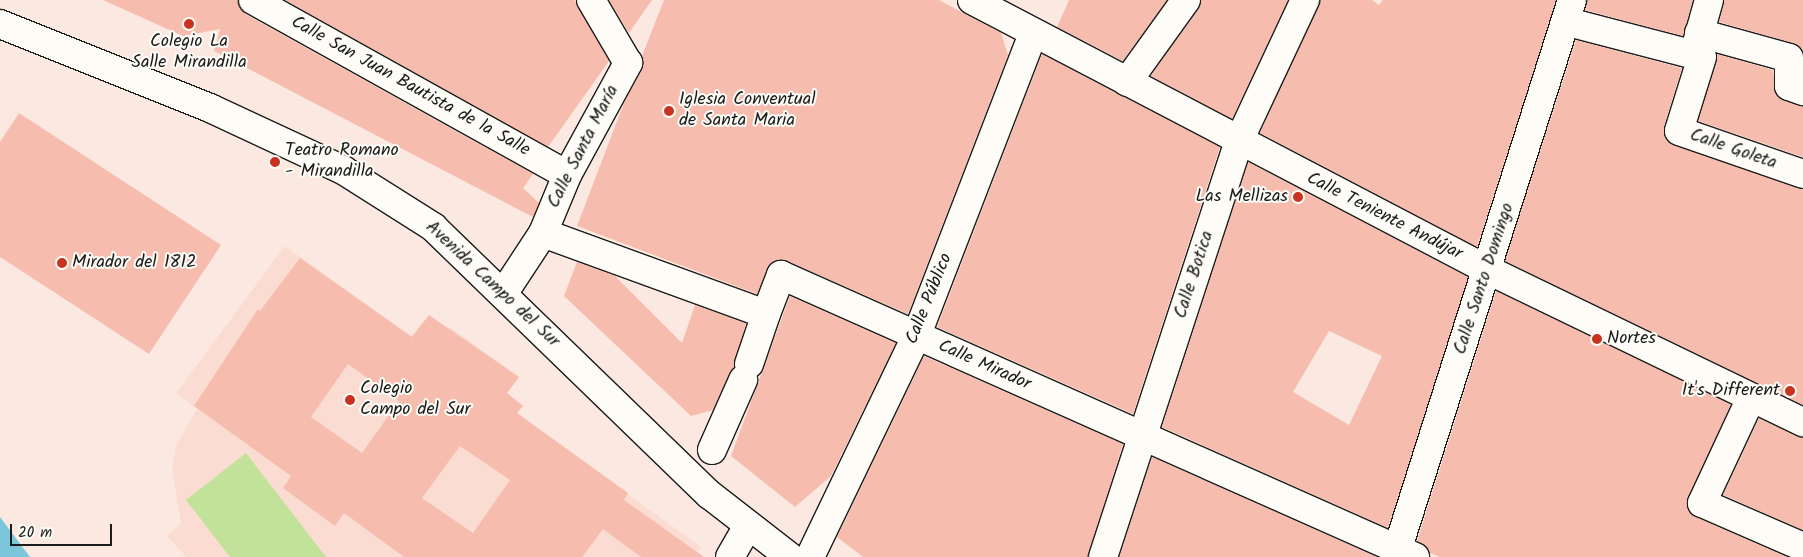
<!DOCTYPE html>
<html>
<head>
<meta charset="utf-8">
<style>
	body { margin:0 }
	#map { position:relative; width:1803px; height:557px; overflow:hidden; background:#fbe9e1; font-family:Kalam,sans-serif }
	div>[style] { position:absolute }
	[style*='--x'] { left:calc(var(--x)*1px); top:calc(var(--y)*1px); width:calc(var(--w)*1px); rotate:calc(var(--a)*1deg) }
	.built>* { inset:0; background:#fadcd2 }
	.green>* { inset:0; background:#c2e29a }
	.water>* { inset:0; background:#7bc6db }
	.building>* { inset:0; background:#f6bdae }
	.roads { filter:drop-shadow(1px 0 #1c1c1c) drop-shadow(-1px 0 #1c1c1c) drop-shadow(0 1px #1c1c1c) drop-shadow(0 -1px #1c1c1c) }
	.minor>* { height:28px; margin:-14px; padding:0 14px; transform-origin:14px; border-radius:14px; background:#fdfcf7 }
	.dots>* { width:14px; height:14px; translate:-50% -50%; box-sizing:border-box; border:2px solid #fdfcf7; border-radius:50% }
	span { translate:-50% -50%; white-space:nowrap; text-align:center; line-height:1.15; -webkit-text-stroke:4px #fdfcf7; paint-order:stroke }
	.poi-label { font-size:18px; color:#1c1c1c }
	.left { translate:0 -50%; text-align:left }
	.right { translate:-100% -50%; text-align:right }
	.street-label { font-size:18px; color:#1c1c1c }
	.scale { position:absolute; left:10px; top:524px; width:102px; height:22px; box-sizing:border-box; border:2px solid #1c1c1c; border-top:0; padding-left:6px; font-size:15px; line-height:18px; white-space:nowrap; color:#1c1c1c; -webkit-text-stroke:4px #fdfcf7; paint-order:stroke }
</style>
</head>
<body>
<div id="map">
	<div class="built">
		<div style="clip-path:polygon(285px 246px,411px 336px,429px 315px,447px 329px,450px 327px,519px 377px,507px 393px,523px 406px,517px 414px,701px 547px,694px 557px,186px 557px,167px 536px,181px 523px,172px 470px,176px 446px,197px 409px,176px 393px)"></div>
	</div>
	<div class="green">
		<div style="clip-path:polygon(246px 453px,326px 557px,230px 557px,186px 500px)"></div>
	</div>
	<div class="water">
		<div style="clip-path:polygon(0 517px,30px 557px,0 557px)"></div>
	</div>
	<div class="building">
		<div style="clip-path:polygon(103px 0,237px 0,245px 14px,533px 174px,523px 188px,539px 203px,533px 217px,214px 51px,220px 29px,183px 36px)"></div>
		<div style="clip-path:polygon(285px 0,575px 0,609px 61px,548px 147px)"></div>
		<div style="clip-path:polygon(609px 0,652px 0,629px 33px)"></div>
		<div style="clip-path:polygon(664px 0,939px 0,1001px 33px,1008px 55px,908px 314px,787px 261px,771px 263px,757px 294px,577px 226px,624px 103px,642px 70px,642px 56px)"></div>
		<div style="clip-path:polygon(1069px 0,1167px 0,1123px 61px,1057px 27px)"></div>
		<div style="clip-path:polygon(1201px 0,1288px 0,1232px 119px,1151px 76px)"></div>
		<div style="clip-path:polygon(1320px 0,1372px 0,1379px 5px,1383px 0,1556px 0,1477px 247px,1260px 133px)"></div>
		<div style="clip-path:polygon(1587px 0,1693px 0,1683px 36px,1585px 10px)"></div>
		<div style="clip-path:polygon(1724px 0,1803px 0,1803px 53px,1793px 43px,1719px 22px)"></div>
		<div style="clip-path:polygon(1576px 40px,1682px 68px,1664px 126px,1668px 142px,1803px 189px,1803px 405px,1505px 261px)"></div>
		<div style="clip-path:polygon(1042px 54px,1220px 147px,1133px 414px,937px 327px)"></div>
		<div style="clip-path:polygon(1717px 54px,1773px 70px,1777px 95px,1803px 106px,1803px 157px,1698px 121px)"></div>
		<div style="clip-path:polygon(19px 113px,221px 245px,149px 354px,0 257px,0 142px)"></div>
		<div style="clip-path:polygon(evenodd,1248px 162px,1468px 277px,1388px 528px,1162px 427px,1248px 162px,1329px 331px,1382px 356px,1349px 425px,1293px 392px,1329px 331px)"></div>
		<div style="clip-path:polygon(evenodd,300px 258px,412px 337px,429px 315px,519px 377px,507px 393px,523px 406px,517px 413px,628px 493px,624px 500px,704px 557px,641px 557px,603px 529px,582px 557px,404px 557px,344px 513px,335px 526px,283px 488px,291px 476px,194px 406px,258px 309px,260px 311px,300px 258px,348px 364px,399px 401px,362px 453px,311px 417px,348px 364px,300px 258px,460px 446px,510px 480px,473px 533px,422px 498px,460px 446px)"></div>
		<div style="clip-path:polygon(577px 262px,615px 276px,682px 343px,695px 305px,746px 323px,734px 367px,713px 410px,691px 416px,564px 296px)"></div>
		<div style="clip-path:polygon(1496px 291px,1731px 404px,1687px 505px,1696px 517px,1787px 557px,1440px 557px,1430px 553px,1417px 541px)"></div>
		<div style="clip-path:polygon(790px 296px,896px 343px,831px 476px,795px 507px,731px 456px)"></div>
		<div style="clip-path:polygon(924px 356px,1123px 444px,1088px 557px,863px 557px,837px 537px)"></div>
		<div style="clip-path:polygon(1759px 418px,1803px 437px,1803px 530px,1723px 495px)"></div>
		<div style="clip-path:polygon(1152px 457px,1377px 557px,1119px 557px)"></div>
	</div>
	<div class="roads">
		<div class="minor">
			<div style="--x:253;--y:0;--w:359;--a:29.1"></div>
			<div style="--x:972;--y:0;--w:582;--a:27.62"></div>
			<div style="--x:1488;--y:270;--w:350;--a:25.8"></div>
			<div style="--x:1568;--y:22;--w:138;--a:14.6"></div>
			<div style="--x:1702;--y:57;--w:77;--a:107.3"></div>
			<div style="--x:1679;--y:131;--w:131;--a:19.1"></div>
			<div style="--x:0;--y:24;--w:226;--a:21.8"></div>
			<div style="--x:210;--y:108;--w:147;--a:25"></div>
			<div style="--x:343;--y:170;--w:107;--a:32.3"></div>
			<div style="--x:433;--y:227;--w:385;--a:44.1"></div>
			<div style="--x:710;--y:495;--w:101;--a:37.8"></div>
			<div style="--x:1699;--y:33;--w:93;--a:15.5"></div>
			<div style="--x:1789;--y:58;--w:28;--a:90"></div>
			<div style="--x:1789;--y:86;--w:15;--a:20"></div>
			<div style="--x:1695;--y:50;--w:52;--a:-74.4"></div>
			<div style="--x:1127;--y:82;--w:101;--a:-54.3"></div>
			<div style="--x:543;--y:233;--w:237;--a:20"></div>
			<div style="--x:766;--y:314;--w:42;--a:-69"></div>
			<div style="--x:781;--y:275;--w:694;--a:23.98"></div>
			<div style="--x:503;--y:294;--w:73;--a:-56.7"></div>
			<div style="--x:543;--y:233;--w:63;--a:-67.5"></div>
			<div style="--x:567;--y:175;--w:128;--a:-61.4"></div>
			<div style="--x:628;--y:63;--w:73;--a:-120.4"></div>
			<div style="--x:749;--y:364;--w:53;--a:-71.2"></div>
			<div style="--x:1751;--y:398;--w:116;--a:115"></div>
			<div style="--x:1702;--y:503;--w:110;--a:23.5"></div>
			<div style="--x:712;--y:450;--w:77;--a:-66.1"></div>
			<div style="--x:730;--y:557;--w:36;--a:-60"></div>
			<div style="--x:810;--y:557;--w:244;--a:-64.3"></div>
			<div style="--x:916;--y:337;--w:325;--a:-68.9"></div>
			<div style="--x:1103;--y:557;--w:435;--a:-71.9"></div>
			<div style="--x:1238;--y:143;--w:158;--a:-64.9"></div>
			<div style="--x:1395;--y:557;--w:584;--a:-72.37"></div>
		</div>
	</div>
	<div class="dots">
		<div style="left:189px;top:24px;background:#c8321e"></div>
		<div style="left:669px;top:111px;background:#c8321e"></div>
		<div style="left:275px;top:162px;background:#c8321e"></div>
		<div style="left:1298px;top:197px;background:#c8321e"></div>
		<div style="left:62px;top:263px;background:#c8321e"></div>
		<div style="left:1597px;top:339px;background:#c8321e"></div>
		<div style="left:1790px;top:391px;background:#c8321e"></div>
		<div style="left:350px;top:400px;background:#c8321e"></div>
	</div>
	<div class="poi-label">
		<span style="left:189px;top:53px">Colegio La<br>Salle Mirandilla</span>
		<span class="left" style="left:679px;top:111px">Iglesia Conventual<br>de Santa Maria</span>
		<span class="left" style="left:285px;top:162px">Teatro Romano<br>- Mirandilla</span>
		<span class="right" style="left:1288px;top:197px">Las Mellizas</span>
		<span class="left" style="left:72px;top:263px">Mirador del 1812</span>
		<span class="left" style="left:1607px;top:339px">Nortes</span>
		<span class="left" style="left:360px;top:400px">Colegio<br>Campo del Sur</span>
		<span class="right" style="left:1780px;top:391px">It's Different</span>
	</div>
	<div class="street-label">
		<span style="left:410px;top:87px;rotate:29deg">Calle San Juan Bautista de la Salle</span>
		<span style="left:584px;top:147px;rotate:-63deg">Calle Santa María</span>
		<span style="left:1733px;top:150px;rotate:19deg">Calle Goleta</span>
		<span style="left:1384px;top:217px;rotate:27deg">Calle Teniente Andújar</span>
		<span style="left:1195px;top:275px;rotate:-72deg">Calle Botica</span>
		<span style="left:1485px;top:279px;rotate:-72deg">Calle Santo Domingo</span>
		<span style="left:492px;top:285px;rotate:43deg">Avenida Campo del Sur</span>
		<span style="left:930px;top:299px;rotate:-68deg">Calle Público</span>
		<span style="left:984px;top:366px;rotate:24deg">Calle Mirador</span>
	</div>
	<div class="scale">20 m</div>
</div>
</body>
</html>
